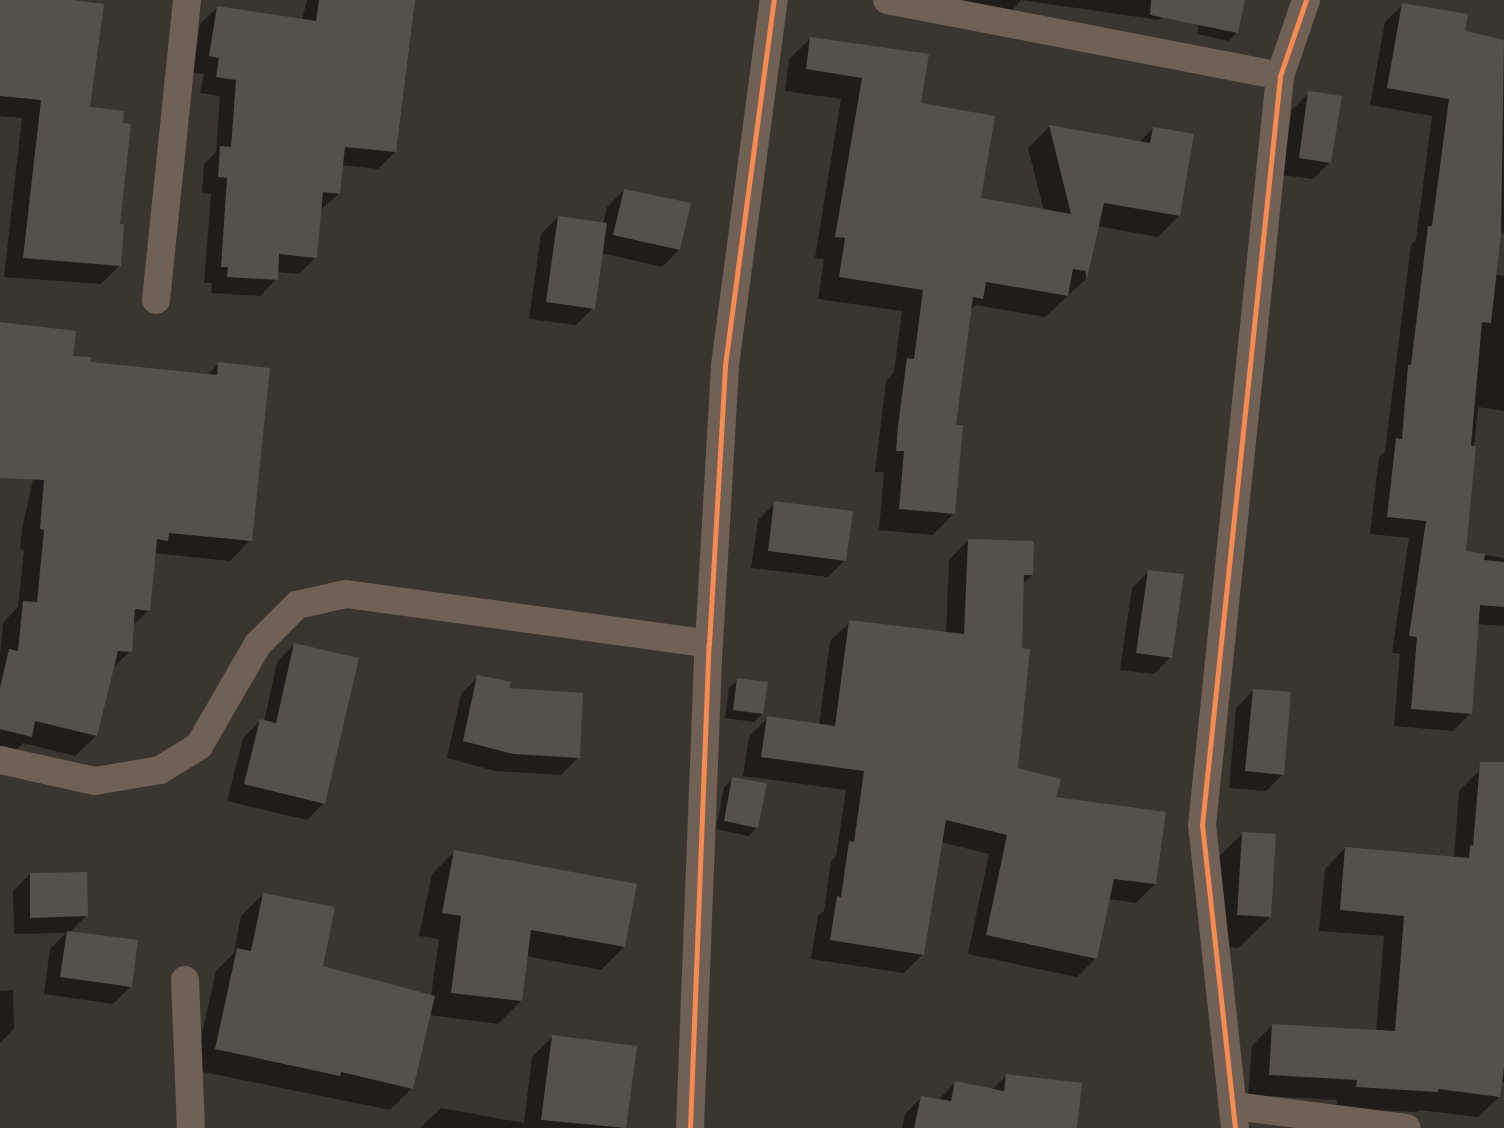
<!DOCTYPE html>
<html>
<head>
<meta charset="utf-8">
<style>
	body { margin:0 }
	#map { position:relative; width:1504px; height:1128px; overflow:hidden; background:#3b352f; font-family:Arial,sans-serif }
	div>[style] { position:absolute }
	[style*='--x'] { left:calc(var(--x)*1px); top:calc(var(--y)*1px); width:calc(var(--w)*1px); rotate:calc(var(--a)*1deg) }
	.shadow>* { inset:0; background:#0007 }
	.building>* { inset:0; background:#55504a }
	.minor>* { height:28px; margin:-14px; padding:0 14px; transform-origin:14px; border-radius:14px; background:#6f6156 }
	.cycleway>* { height:5px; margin:-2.5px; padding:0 2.5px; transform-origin:2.5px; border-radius:2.5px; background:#f68b52 }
	span { translate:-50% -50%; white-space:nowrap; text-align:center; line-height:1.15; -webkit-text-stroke:4px #413529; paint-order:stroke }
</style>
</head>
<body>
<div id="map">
	<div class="shadow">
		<div style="clip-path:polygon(0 0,63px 0,118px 225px,120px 265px,101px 284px,4px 277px,22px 118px,0 116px)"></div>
		<div style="clip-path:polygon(307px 0,414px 0,395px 152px,378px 169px,342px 165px,339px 194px,320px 210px,316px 257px,299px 274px,277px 272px,276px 279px,260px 296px,211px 293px,212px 283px,204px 283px,211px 194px,202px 193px,204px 164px,216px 152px,220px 96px,200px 93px,204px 74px,193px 73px,200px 24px,217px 8px,302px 20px)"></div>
		<div style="clip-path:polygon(950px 0,1179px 0,1159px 20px,1021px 0,999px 26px)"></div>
		<div style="clip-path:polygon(1203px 0,1244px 0,1237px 32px,1229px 41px,1197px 34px)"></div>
		<div style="clip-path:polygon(1403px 5px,1463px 32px,1504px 41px,1504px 233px,1500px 232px,1496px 275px,1504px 276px,1504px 411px,1478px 407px,1464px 552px,1504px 558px,1504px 626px,1478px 624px,1470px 714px,1453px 731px,1394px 726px,1400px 654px,1392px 653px,1409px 538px,1370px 534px,1379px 457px,1385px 451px,1411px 245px,1416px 239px,1432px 116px,1370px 105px,1385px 22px)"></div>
		<div style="clip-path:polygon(811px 38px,920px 104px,980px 199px,1044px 211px,1028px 148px,1049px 127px,1139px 142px,1153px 128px,1179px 215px,1158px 237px,1097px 226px,1086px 279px,1045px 317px,976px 305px,970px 310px,955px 426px,954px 513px,933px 535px,879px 530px,884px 472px,875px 472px,886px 381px,894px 372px,902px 311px,818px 299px,824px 259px,815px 258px,841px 99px,785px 91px,789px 59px)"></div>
		<div style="clip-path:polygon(1309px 93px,1330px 162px,1313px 179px,1282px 175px,1292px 110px)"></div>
		<div style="clip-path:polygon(624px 190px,679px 250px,662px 267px,602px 253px,593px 308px,576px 325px,529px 319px,541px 234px,558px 217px,603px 224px,607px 207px)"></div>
		<div style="clip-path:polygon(89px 363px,207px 375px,219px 363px,250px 540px,230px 561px,154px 553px,149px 610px,132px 626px,130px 651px,112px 669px,96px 736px,75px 756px,23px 743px,10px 757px,0 754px,0 654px,3px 623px,18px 607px,24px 550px,20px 549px,22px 529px,36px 466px)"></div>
		<div style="clip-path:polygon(775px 503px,845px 560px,828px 577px,751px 568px,758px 520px)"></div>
		<div style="clip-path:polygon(968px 540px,1032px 575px,1023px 583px,1016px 769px,1155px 884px,1136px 903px,1109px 899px,1096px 958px,1077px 977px,968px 954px,989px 854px,941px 842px,923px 954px,904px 973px,811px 959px,818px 916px,824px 911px,831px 862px,836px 856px,846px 790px,743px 776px,749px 737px,768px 717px,819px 725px,830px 641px,850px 622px,946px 633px,949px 560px)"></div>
		<div style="clip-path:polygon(1149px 571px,1171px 657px,1154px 674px,1120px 670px,1132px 588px)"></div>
		<div style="clip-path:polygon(294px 644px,324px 803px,307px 820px,227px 801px,243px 738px,260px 721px,264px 722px,277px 662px)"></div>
		<div style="clip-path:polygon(478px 677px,508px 689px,578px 758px,561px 775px,495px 771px,447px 758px,461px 694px)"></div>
		<div style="clip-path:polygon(738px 680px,762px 714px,754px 722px,725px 718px,729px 688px)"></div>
		<div style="clip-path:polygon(1253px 691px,1283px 774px,1266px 791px,1229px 788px,1236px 708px)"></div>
		<div style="clip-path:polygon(1480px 770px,1504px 773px,1504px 1082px,1501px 1082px,1499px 1097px,1478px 1117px,1419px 1110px,1416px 1112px,1336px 1108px,1337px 1100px,1248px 1095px,1252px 1046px,1272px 1025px,1376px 1031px,1384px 936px,1319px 931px,1325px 869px,1345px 848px,1454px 858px,1459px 791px)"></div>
		<div style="clip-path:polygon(733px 778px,757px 827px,749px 836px,716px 829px,724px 787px)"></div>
		<div style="clip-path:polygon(1243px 833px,1270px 917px,1238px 948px,1207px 946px,1211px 864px)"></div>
		<div style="clip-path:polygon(455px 851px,624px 947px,601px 970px,526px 956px,521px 1001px,498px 1024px,429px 1015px,412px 1088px,390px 1110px,194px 1070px,216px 971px,234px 953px,241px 916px,263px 894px,321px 967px,431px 996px,439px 939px,419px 936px,432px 874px)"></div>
		<div style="clip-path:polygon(30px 874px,86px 916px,70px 932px,131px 986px,113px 1004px,44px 994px,50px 949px,66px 933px,14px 934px,13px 891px)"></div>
		<div style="clip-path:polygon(13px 990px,14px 1029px,0 1043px,0 991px)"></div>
		<div style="clip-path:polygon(553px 1036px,635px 1047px,625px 1128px,420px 1128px,441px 1108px,524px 1123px,532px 1057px)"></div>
		<div style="clip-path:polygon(1006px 1076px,1075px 1128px,902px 1128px,905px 1114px,922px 1097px,938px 1100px,956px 1082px,992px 1090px)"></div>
	</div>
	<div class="building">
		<div style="clip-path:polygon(0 0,73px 0,104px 4px,90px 107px,124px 111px,123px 123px,131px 124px,120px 224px,124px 224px,121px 266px,23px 258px,41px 100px,0 96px)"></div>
		<div style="clip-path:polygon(319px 0,415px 0,396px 152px,345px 147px,340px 194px,323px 192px,317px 258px,279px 254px,278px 280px,227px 277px,228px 267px,221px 267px,227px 178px,218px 177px,220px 146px,231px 147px,236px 80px,216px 77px,219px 58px,209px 56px,217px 6px,316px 21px)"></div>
		<div style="clip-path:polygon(1151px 0,1245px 0,1238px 33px,1150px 15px)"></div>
		<div style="clip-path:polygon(1402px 3px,1468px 14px,1465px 31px,1504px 40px,1501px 234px,1491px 323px,1482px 322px,1471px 446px,1476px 446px,1466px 551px,1485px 554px,1484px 560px,1504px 562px,1504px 607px,1480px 605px,1472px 714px,1411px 709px,1417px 637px,1409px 636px,1426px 521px,1387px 517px,1396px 438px,1402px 439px,1408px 365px,1411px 365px,1428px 226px,1432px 226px,1449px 99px,1387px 88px)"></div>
		<div style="clip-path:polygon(810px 37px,929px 54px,921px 103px,995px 116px,981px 198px,1071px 214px,1049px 125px,1150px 143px,1153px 127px,1194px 134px,1180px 216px,1104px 203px,1087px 279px,1085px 271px,1073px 269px,1068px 296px,986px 282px,983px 299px,973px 297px,956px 425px,963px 425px,955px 514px,899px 509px,904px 451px,896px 451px,898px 426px,907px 358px,914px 359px,923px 290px,839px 277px,845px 238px,835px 237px,862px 78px,806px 69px)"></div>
		<div style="clip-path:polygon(1308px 91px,1342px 96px,1331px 163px,1299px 158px)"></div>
		<div style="clip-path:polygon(624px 189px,691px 203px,680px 250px,613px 235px)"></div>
		<div style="clip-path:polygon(558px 216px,607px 223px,595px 309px,546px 302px)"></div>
		<div style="clip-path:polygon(0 322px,76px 331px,73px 356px,91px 357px,91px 362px,217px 375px,218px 362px,270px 368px,252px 541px,169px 533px,168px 541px,157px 539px,150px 611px,135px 609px,132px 652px,118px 651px,97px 736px,35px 721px,32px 737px,0 729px,0 688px,9px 649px,18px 651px,23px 601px,37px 602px,44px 530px,40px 529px,44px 480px,0 478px)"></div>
		<div style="clip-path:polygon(774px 501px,853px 511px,846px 561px,768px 551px)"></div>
		<div style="clip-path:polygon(968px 539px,1034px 541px,1033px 575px,1024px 575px,1022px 648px,1030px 649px,1018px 768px,1061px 779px,1056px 797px,1166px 812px,1156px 884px,1114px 879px,1097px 959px,986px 935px,1007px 835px,946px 820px,924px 955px,830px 940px,837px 896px,841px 897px,849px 841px,854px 842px,864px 771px,761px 757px,767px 716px,835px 726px,849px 620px,964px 634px)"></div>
		<div style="clip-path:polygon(1148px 570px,1184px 574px,1172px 658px,1136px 653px)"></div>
		<div style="clip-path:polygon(294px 643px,359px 658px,325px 804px,244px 784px,260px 719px,276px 723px)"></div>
		<div style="clip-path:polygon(477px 675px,511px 682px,509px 688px,583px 693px,580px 758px,513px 754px,463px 741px)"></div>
		<div style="clip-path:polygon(737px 678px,768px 682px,763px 714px,733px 710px)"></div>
		<div style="clip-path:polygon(1253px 689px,1291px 692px,1284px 775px,1245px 771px)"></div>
		<div style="clip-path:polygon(1480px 762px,1504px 762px,1504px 1068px,1500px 1097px,1438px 1089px,1438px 1092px,1356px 1087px,1357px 1080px,1269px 1075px,1272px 1024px,1395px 1031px,1404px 916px,1340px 910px,1345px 847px,1469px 858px,1470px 845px,1473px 846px)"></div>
		<div style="clip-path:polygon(732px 777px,767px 783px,758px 828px,724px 821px)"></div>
		<div style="clip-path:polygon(1242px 832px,1276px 834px,1271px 917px,1237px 915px)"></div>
		<div style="clip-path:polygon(454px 850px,637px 884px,625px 947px,531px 930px,522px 1001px,451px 993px,461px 916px,442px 913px)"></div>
		<div style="clip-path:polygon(87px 872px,88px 916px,30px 918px,30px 873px)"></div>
		<div style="clip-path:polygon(263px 893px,335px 907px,323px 966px,435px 996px,413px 1089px,341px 1072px,340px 1076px,215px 1049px,237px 948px,251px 951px)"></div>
		<div style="clip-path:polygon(67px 931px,138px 940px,132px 987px,60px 977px)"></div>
		<div style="clip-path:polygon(552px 1035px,637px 1046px,626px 1128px,541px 1120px)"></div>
		<div style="clip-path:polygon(1006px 1074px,1082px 1083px,1077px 1128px,914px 1128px,921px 1096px,951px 1101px,955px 1081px,1004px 1091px)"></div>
	</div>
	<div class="minor">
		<div style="--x:887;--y:0;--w:400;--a:10.9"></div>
		<div style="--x:156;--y:300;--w:302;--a:-84.1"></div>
		<div style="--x:0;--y:760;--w:97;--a:12.5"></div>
		<div style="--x:95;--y:781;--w:66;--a:-9.6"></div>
		<div style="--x:160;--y:770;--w:46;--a:-31.6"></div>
		<div style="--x:199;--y:746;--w:118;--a:-60"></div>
		<div style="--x:258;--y:644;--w:55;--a:-45"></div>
		<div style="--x:297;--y:605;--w:50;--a:-12.7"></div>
		<div style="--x:346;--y:594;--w:366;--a:7.8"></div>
		<div style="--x:185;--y:980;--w:148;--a:87.7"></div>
		<div style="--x:1234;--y:1106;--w:174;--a:7.2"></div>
		<div style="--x:690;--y:1128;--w:484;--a:-87.8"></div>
		<div style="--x:709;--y:644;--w:279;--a:-86.7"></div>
		<div style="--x:725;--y:365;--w:368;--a:-82.4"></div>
		<div style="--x:1235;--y:1128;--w:305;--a:-96.2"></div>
		<div style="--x:1202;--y:825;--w:753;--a:-84.05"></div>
		<div style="--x:1280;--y:76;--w:80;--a:-71.1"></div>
	</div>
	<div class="cycleway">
		<div style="--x:690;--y:1128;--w:484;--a:-87.8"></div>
		<div style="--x:709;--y:644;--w:279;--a:-86.7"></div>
		<div style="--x:725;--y:365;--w:368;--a:-82.4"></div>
		<div style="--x:1235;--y:1128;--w:305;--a:-96.2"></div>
		<div style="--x:1202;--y:825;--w:753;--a:-84.05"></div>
		<div style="--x:1280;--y:76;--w:80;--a:-71.1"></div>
	</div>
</div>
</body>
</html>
